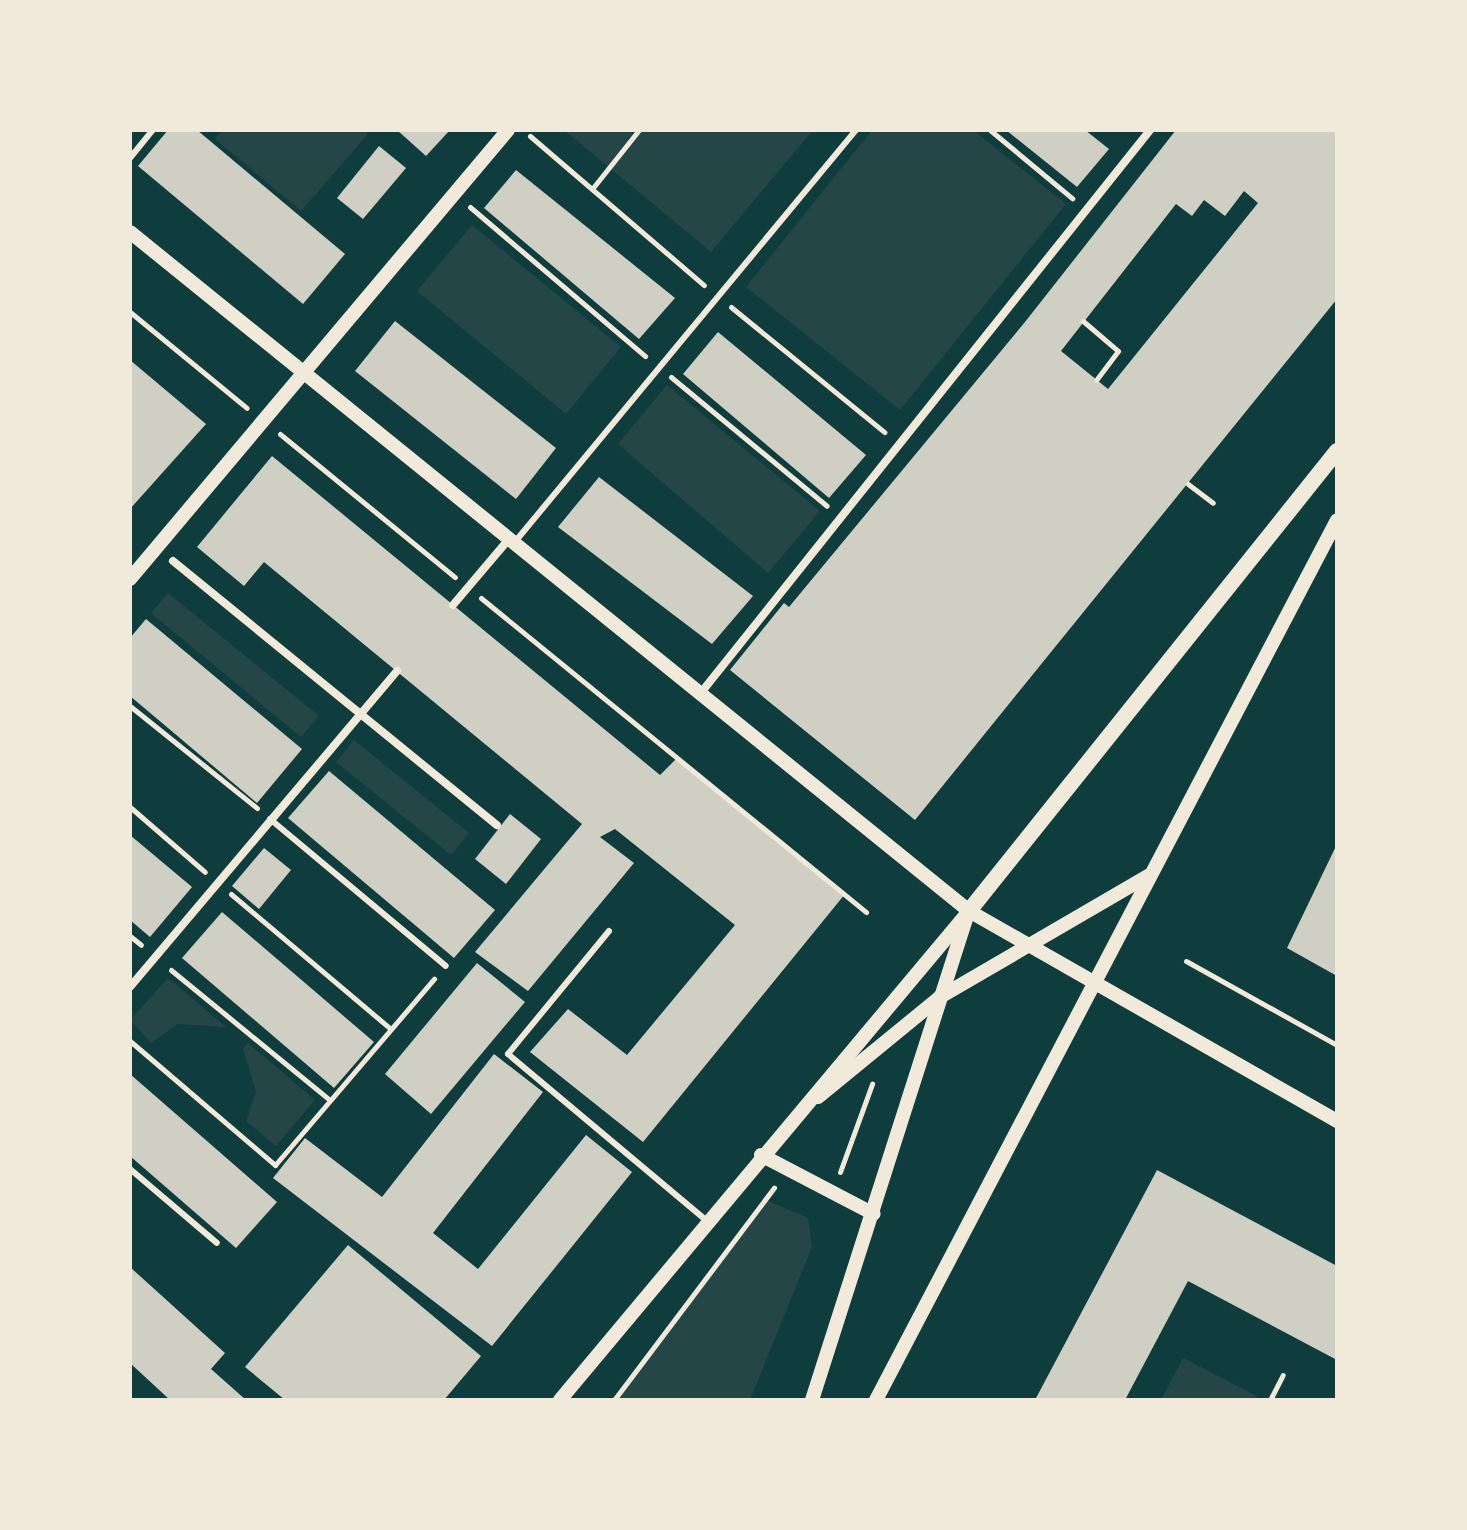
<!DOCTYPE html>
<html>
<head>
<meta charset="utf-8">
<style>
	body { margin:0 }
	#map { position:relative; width:1467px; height:1530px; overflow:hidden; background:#0f3d3e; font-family:Lato,sans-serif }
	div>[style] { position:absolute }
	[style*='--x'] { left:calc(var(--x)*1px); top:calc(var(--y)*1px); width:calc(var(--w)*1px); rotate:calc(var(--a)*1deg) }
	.green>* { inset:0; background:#244646 }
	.building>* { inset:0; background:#cfcfc3 }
	.path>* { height:5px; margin:-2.5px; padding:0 2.5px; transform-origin:2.5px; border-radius:2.5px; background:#f1e9da }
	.service>* { height:6px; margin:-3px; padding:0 3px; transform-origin:3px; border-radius:3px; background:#f1e9da }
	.minor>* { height:8px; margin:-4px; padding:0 4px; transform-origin:4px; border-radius:4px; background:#f1e9da }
	.tertiary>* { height:14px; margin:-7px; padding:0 7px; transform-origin:7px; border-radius:7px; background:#f1e9da }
	.secondary>* { height:16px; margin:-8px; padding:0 8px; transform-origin:8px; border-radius:8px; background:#f1e9da }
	span { translate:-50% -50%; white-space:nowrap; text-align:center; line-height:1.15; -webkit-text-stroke:6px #f1e9da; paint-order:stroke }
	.frame { position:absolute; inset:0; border:132px solid #f1e9da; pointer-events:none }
</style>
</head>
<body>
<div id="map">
	<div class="green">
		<div style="clip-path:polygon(222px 130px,363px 130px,368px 134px,301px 211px,215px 139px)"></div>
		<div style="clip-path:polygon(564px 130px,813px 130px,711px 252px)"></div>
		<div style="clip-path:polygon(872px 130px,973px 130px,1066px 204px,900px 410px,746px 287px)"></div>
		<div style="clip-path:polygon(472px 225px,621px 347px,566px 414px,417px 291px)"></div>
		<div style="clip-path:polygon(667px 385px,820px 511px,768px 573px,618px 444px)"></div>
		<div style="clip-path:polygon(168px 593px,319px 716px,301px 737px,151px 613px)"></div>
		<div style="clip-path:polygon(354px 740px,469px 833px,451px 855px,336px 762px)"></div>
		<div style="clip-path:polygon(168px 978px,226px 1027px,178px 1024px,151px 1043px,130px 1020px)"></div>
		<div style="clip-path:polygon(248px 1043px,315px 1100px,276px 1146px,246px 1121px,256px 1092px,243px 1049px)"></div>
		<div style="clip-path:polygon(768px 1201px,808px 1218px,812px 1247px,750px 1400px,614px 1400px)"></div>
		<div style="clip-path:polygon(1183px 1358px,1257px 1396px,1255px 1400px,1161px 1400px)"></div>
	</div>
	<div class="building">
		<div style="clip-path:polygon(168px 130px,197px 130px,345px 254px,303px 304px,138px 166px)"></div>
		<div style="clip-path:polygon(397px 130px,450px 130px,426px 156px)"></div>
		<div style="clip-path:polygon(1006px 130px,1085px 130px,1109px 149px,1077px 187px)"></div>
		<div style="clip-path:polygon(evenodd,1176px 130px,1337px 130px,1337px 299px,915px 820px,730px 670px,784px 603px,789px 607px,1025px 322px,1176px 130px,1244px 191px,1258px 203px,1108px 389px,1061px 351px,1176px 204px,1192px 216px,1204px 200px,1225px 216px,1244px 191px)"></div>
		<div style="clip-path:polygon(379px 146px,406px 168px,363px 219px,337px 198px)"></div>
		<div style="clip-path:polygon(516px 170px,675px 298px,639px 339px,484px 208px)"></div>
		<div style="clip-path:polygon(395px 321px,556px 448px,516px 499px,355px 371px)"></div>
		<div style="clip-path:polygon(718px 332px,866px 455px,829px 498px,683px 374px)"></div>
		<div style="clip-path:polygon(130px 360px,206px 424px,130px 509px)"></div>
		<div style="clip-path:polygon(272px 456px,660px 775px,677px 758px,845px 894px,643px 1142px,530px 1052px,568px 1009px,627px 1055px,735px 925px,615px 829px,600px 837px,634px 863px,528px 991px,475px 952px,582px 824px,264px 562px,244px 586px,197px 547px)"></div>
		<div style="clip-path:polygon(599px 477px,753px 596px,712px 644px,558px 527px)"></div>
		<div style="clip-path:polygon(146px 619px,302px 749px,257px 803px,130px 696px,130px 638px)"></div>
		<div style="clip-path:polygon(329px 771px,495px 910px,454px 958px,288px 818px)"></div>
		<div style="clip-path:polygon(510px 814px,541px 839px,506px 884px,475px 859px)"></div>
		<div style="clip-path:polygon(130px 835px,192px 887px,150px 937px,130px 920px)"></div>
		<div style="clip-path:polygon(1337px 844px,1337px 976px,1287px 948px)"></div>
		<div style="clip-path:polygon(264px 848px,291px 870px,259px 909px,232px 886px)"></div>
		<div style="clip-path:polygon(222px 912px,374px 1042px,334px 1088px,182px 958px)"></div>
		<div style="clip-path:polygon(477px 963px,525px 1002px,431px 1114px,385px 1074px)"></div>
		<div style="clip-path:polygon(494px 1054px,543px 1092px,433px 1233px,478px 1269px,586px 1135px,632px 1172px,492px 1346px,273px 1178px,305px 1138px,382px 1197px)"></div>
		<div style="clip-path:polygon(130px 1074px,277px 1202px,236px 1248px,130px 1156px)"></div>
		<div style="clip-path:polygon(1157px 1170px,1337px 1266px,1337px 1360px,1188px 1281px,1125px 1400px,1035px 1400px)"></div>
		<div style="clip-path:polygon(348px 1245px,481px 1356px,444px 1400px,285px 1400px,245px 1367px)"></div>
		<div style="clip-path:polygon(130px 1267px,225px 1353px,211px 1369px,246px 1400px,170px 1400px,130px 1363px)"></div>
	</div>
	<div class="path">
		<div style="--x:990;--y:130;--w:107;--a:39.7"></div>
		<div style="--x:530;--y:136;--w:229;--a:40.6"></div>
		<div style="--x:592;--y:189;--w:75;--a:-51.5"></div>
		<div style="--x:470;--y:207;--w:230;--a:40.4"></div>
		<div style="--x:731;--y:307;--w:198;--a:39.2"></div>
		<div style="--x:130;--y:312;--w:151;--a:39.4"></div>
		<div style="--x:1083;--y:321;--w:46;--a:40.6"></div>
		<div style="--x:1118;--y:351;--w:36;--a:127"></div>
		<div style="--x:671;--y:377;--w:202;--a:39.6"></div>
		<div style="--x:280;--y:434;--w:226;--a:39.3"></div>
		<div style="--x:1188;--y:484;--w:31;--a:37"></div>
		<div style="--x:481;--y:598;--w:497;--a:39.2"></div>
		<div style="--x:130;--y:706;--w:163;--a:38.8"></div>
		<div style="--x:130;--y:807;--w:99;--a:40.9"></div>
		<div style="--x:231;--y:894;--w:209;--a:40.2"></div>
		<div style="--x:130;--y:936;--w:14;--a:39"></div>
		<div style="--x:1186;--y:961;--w:173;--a:29.1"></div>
		<div style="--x:171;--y:970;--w:205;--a:39.3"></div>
		<div style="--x:130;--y:1041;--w:191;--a:40.5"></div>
		<div style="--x:275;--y:1165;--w:245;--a:-49.5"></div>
		<div style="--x:840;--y:1172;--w:94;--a:-70"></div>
		<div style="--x:614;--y:1400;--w:266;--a:-53"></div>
		<div style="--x:1270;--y:1400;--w:28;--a:-63"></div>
	</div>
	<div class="service">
		<div style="--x:130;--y:158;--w:36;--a:-51"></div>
		<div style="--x:514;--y:543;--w:536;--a:-50.37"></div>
		<div style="--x:270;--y:819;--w:229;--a:39.9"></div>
		<div style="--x:609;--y:931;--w:159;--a:129.4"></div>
		<div style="--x:508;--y:1054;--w:260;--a:40"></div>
		<div style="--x:130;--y:1169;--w:114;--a:40.4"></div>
	</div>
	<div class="minor">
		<div style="--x:173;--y:561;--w:418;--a:39.2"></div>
		<div style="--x:453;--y:605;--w:87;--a:-49.7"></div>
		<div style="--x:700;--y:694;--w:722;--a:-51.41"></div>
		<div style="--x:130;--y:987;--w:414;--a:-49.8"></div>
	</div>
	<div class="tertiary">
		<div style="--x:130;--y:232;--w:1079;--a:38.98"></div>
		<div style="--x:969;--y:911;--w:424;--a:29.7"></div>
		<div style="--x:130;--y:579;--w:587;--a:-49.91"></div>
		<div style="--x:818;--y:1097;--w:158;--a:-39.3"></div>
		<div style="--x:940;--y:997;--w:244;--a:-30.2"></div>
		<div style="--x:761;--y:1155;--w:127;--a:27.6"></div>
		<div style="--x:560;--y:1400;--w:637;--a:-50.09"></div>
		<div style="--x:812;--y:1400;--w:505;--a:-72.25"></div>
		<div style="--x:876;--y:1400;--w:993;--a:-62.35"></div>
	</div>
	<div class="secondary">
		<div style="--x:969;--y:911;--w:589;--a:-51.34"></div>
	</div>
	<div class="frame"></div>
</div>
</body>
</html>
